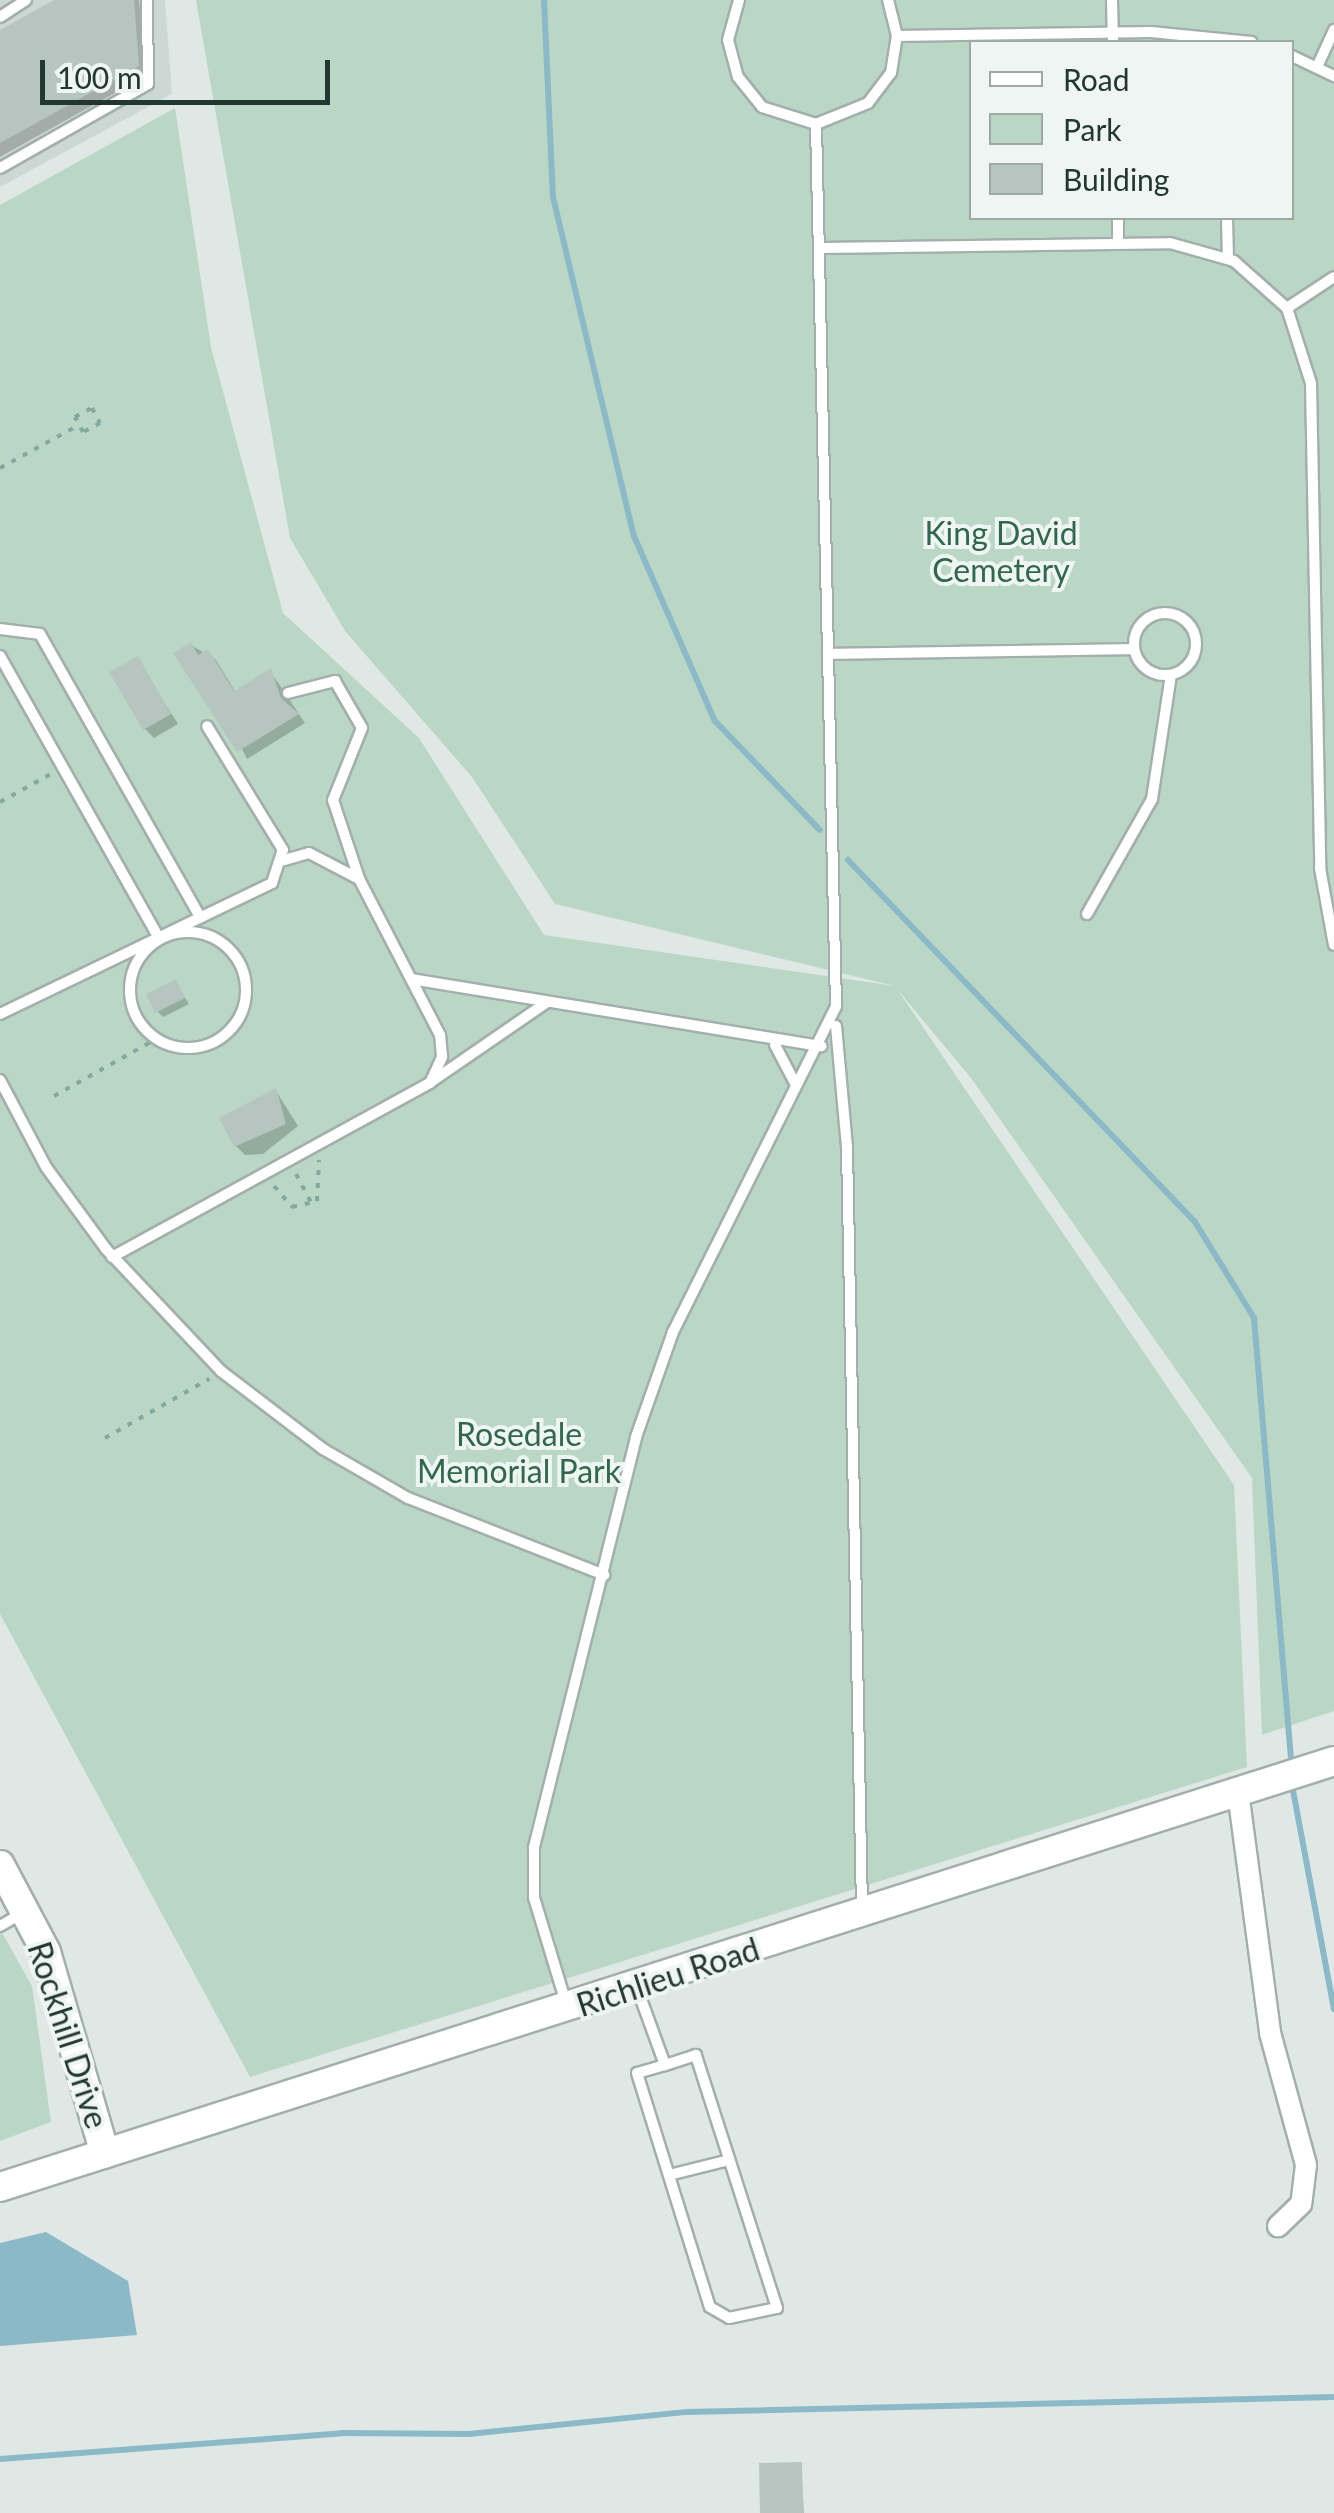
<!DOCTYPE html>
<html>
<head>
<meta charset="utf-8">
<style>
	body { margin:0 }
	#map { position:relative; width:1334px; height:2513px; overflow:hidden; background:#dfe8e5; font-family:Lato,sans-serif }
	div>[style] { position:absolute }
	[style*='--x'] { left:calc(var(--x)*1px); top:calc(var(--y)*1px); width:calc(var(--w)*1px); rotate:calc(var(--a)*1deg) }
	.built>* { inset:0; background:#cdd8d4 }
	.green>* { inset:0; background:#b9d7c4 }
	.water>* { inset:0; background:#8cb9c8 }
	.shadow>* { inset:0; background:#0003 }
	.stream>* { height:6px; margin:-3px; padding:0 3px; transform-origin:3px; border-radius:3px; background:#8cb9c8 }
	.building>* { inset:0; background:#b7c5c1 }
	.path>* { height:4px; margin-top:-2px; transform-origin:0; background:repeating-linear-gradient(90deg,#82a8a0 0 5px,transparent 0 13px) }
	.roads { filter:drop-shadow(2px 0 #a3afac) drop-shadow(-2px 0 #a3afac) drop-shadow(0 2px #a3afac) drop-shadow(0 -2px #a3afac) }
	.lane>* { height:10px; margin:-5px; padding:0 5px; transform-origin:5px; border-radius:5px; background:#fff }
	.lane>.ring { margin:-5px; padding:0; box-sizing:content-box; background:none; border:10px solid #fff; border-radius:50% }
	.street>* { height:20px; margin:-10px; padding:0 10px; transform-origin:10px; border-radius:10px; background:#fff }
	.secondary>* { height:28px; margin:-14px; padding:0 14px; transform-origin:14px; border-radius:14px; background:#fff }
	span { translate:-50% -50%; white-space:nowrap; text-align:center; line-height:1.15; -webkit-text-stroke:8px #eef5f2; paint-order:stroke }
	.park-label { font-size:32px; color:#31684b }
	.street-label { font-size:32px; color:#223632 }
	.legend { position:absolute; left:969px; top:40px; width:325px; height:180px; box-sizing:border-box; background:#eef5f2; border:2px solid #9ca9a5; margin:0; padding:12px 18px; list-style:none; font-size:30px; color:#223632 }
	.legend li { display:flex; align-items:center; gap:20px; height:50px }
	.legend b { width:50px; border:2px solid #9ca9a5 }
	.scale { position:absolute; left:40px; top:60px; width:290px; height:45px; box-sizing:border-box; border:5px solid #223632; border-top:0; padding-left:12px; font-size:30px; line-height:35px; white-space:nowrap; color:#223632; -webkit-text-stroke:8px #eef5f2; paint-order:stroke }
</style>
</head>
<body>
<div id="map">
	<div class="built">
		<div style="clip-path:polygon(0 0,165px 0,172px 94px,0 187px)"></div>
	</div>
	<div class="green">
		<div style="clip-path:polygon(evenodd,196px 0,1334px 0,1334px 1711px,1262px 1735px,1252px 1478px,971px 1078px,897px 989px,1234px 1485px,1247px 1767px,250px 2077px,0 1614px,0 205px,175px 108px,211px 347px,283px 613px,419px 738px,544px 935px,895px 986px,555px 904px,472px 777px,345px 631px,290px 538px,196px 0,972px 42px,1292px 42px,1292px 218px,972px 218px,972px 42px)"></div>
		<div style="clip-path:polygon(0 1929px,32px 1986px,51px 2122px,0 2141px)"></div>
	</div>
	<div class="water">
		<div style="clip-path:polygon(46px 2232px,128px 2281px,137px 2335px,0 2346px,0 2243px)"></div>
	</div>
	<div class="shadow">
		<div style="clip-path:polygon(55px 0,139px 0,147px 75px,0 157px,0 33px)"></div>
		<div style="clip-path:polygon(191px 645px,216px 660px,236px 693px,271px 672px,305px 723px,247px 759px)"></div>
		<div style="clip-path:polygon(137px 659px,178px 724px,154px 738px,145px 729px)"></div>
		<div style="clip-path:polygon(175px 982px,189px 1004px,163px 1017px,157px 1011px)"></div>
		<div style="clip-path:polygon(276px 1091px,298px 1126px,263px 1154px,245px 1155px,236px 1146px)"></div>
		<div style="clip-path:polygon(801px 2465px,804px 2513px,763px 2513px)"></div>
	</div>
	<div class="stream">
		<div style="--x:544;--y:0;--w:197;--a:87.4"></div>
		<div style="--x:553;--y:197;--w:349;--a:76.6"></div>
		<div style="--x:634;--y:536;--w:202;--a:66.4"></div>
		<div style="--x:715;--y:721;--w:151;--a:46.1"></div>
		<div style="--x:848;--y:860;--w:501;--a:46.21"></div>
		<div style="--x:1195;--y:1222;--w:113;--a:58.4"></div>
		<div style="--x:1254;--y:1318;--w:443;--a:85.2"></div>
		<div style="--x:1292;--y:1785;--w:228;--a:79.4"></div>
		<div style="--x:0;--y:2459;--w:343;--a:-4.3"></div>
		<div style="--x:342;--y:2433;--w:127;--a:0.5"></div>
		<div style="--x:469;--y:2434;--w:219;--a:-5.8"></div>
		<div style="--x:687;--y:2412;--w:647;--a:-1.33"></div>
	</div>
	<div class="building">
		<div style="clip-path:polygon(54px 0,134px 0,139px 66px,0 143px,0 30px)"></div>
		<div style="clip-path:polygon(191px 642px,198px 655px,208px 649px,234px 691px,271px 668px,281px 698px,299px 714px,237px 752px,173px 653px)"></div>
		<div style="clip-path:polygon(138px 656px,171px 714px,143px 730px,109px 672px)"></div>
		<div style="clip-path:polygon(176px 979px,185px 998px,155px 1013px,146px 994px)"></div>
		<div style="clip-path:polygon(276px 1088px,286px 1124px,234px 1147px,219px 1118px)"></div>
		<div style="clip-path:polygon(802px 2462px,803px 2513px,760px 2513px,759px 2463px)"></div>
	</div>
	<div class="path">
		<div style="--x:92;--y:408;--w:17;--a:62"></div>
		<div style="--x:100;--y:423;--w:19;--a:152"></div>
		<div style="--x:83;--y:432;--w:17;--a:-118"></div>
		<div style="--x:75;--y:417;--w:19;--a:-28"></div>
		<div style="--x:0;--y:468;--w:90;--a:-28.6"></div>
		<div style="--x:0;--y:802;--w:58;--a:-28.8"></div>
		<div style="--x:54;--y:1096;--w:117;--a:-29.2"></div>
		<div style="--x:296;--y:1174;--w:34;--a:62"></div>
		<div style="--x:274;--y:1186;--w:28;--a:49"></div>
		<div style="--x:292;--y:1207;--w:26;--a:-13"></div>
		<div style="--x:317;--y:1201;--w:41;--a:-87.2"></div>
		<div style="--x:105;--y:1438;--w:120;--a:-29.6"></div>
	</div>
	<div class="roads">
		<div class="lane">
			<div style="--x:739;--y:0;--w:41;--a:105.4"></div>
			<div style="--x:728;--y:40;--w:38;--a:75"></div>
			<div style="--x:738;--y:77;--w:38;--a:51"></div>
			<div style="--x:762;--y:107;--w:57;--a:17.5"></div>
			<div style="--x:816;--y:124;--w:56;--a:-22"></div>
			<div style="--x:868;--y:103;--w:38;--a:-53"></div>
			<div style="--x:891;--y:73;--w:37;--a:-81"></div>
			<div style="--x:897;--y:36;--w:37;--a:-104"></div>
			<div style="--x:1112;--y:0;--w:42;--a:88.6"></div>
			<div style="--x:0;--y:17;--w:31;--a:-33"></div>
			<div style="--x:897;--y:36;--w:254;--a:-0.9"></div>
			<div style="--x:1151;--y:32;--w:101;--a:5.7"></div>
			<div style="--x:1292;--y:56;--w:47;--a:25.5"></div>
			<div style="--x:1317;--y:67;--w:41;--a:-65.3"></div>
			<div style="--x:0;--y:168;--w:170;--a:-29.6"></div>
			<div style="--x:148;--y:84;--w:84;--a:-90.7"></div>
			<div style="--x:1118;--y:218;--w:25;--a:90"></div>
			<div style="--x:1227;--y:218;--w:40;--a:88.6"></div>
			<div style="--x:822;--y:248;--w:348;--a:-0.8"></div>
			<div style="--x:1170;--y:243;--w:66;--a:15.7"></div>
			<div style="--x:1234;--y:261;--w:71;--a:41.6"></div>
			<div style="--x:1287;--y:308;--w:79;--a:72.3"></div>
			<div style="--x:1311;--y:383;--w:485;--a:88.9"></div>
			<div style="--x:1320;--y:868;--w:78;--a:79.7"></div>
			<div style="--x:1287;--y:308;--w:56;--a:-33.4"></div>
			<div class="ring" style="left:1134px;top:613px;width:52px;height:52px"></div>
			<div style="--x:0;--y:629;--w:40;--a:7.1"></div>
			<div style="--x:40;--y:634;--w:326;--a:60.5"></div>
			<div style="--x:828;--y:654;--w:306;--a:-0.9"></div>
			<div style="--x:0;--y:656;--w:324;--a:60.6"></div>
			<div style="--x:288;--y:693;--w:49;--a:-14.3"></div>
			<div style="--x:335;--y:681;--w:54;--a:60.1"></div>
			<div style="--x:362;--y:728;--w:78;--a:111.9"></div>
			<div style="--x:333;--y:800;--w:82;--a:71.6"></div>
			<div style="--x:1087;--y:914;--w:132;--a:-60.5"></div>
			<div style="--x:1152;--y:799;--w:125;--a:-81.3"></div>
			<div class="ring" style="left:130px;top:932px;width:106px;height:106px"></div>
			<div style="--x:411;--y:979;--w:416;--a:9.3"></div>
			<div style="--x:0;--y:1014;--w:302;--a:-25.7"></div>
			<div style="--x:272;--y:883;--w:35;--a:-72"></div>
			<div style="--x:283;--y:850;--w:145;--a:-121.5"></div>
			<div style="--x:836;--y:1026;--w:122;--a:84.8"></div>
			<div style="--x:847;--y:1148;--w:760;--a:88.87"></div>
			<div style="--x:775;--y:1045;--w:45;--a:62.3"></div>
			<div style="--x:0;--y:1080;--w:98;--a:62.1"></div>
			<div style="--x:46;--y:1167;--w:102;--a:53.8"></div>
			<div style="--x:106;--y:1249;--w:168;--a:46.7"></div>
			<div style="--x:221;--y:1371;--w:128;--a:37.4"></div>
			<div style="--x:323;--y:1449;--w:98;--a:30"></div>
			<div style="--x:408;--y:1498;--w:211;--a:21.4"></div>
			<div style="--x:431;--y:1082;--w:140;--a:-34.5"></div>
			<div style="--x:112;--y:1257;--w:362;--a:-28.7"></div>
			<div style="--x:430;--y:1083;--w:29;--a:-65"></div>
			<div style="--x:442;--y:1057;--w:22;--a:-95"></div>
			<div style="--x:440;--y:1035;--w:176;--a:-117.4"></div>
			<div style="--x:359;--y:879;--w:56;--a:-152.5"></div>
			<div style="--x:309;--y:853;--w:26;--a:164"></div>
			<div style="--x:0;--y:1926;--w:24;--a:-30"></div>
			<div style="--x:637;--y:1988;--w:82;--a:70"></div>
			<div style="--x:665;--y:2065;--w:29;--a:164"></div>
			<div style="--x:637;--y:2073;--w:245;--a:72.7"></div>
			<div style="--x:710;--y:2307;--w:22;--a:30"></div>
			<div style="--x:729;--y:2318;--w:49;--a:-11.8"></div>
			<div style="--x:777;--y:2308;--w:266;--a:-107.8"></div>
			<div style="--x:696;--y:2055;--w:33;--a:162"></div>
			<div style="--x:566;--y:2003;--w:110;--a:-106.9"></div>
			<div style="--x:534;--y:1898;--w:51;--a:-90"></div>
			<div style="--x:534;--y:1847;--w:422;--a:-76"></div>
			<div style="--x:636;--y:1437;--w:111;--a:-70.6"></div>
			<div style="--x:673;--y:1332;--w:364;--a:-63.4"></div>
			<div style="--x:836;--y:1006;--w:882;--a:-91.3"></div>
			<div style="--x:669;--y:2175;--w:62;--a:-14"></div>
		</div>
		<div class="street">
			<div style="--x:1238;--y:1792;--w:243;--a:82.4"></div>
			<div style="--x:1270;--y:2033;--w:137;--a:74.7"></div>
			<div style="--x:1306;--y:2165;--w:39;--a:97"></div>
			<div style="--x:1301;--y:2204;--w:32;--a:136"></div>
		</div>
		<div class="secondary">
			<div style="--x:0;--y:1865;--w:98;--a:62.1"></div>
			<div style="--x:46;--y:1952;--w:210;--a:73.7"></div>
			<div style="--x:0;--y:2187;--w:1400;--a:-17.71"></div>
		</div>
	</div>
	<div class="park-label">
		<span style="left:1001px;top:552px">King David<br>Cemetery</span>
		<span style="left:519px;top:1453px">Rosedale<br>Memorial Park</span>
	</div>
	<div class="street-label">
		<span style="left:668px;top:1977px;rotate:-18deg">Richlieu Road</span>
		<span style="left:68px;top:2035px;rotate:72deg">Rockhill Drive</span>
	</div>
	<ul class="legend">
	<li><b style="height:12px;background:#fff"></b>Road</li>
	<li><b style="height:28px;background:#b9d7c4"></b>Park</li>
	<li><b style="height:28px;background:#b7c5c1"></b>Building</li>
	</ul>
	<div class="scale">100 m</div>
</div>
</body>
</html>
